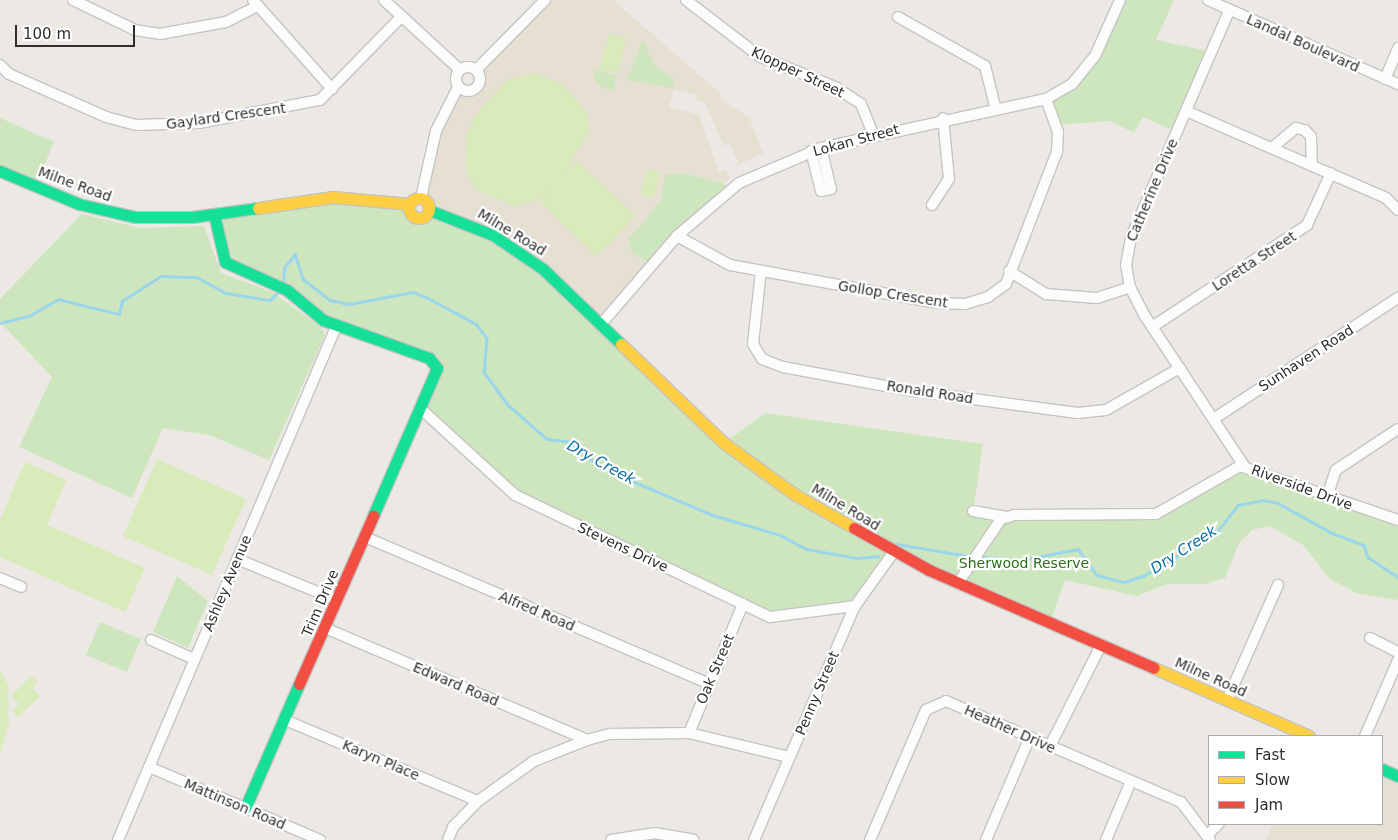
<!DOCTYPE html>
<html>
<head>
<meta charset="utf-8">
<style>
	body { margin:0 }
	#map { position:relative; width:1398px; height:840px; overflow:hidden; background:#ece8e4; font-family:"DejaVu Sans",sans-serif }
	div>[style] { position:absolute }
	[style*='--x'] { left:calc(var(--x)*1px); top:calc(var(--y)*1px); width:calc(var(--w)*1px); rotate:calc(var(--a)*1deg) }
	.education>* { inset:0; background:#e6e0d3 }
	.green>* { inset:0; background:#cee6be }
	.pitch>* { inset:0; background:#d9eabb }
	.stream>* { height:2.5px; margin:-1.25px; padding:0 1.25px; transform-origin:1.25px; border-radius:1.25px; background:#99d6ec }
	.roads { filter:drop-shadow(1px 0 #c5c4c5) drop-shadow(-1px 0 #c5c4c5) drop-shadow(0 1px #c5c4c5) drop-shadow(0 -1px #c5c4c5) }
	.street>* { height:10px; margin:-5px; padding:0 5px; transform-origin:5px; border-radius:5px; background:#fcfcfb }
	.street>.ring { margin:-5px; padding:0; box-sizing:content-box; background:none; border:10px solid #fcfcfb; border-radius:50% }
	.fast>* { height:11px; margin:-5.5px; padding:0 5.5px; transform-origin:5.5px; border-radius:5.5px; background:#16e098 }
	.slow>* { height:11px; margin:-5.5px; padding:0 5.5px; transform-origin:5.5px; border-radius:5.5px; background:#ffcf43 }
	.slow>.ring { margin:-5.5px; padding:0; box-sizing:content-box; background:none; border:11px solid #ffcf43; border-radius:50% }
	.jam>* { height:11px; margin:-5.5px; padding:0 5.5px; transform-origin:5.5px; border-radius:5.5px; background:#f24e42 }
	span { translate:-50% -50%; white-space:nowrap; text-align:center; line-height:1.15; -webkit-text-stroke:4.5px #fff; paint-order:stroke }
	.street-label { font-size:14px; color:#2e2e2e }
	.park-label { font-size:14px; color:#2c6e1b }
	.water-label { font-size:15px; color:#0d6fa3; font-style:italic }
	.legend { position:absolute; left:1208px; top:735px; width:175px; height:90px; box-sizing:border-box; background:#fff; border:1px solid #ababab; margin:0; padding:6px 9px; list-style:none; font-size:15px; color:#2e2e2e }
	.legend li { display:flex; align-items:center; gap:10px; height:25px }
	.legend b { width:25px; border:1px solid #ababab }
	.scale { position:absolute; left:15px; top:25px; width:120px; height:22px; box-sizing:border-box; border:2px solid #2e2e2e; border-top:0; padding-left:6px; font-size:15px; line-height:18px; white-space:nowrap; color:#2e2e2e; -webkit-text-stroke:4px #fff; paint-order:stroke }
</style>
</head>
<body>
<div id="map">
	<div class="education">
		<div style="clip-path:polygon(545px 0,613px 0,720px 93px,721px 100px,749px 117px,763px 153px,734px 167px,739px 162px,729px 144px,724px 146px,705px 103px,696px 100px,696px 95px,674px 89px,669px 107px,699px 115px,719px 172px,725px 169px,731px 178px,724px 183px,728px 189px,602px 323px,424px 199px,433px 140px,462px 90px,477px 88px,479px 73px)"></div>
		<div style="clip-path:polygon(1382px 775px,1398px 781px,1398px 840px,1266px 840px,1272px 824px,1382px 824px)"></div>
	</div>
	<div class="green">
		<div style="clip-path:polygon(1120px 0,1174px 0,1156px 40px,1207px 51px,1172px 130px,1143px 117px,1134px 133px,1111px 121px,1055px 125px,1046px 99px,1072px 84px,1095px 56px)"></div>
		<div style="clip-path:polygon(643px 40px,654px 65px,674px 79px,672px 88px,627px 80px)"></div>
		<div style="clip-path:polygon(595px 70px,617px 75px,613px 91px,601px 87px,593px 76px)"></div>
		<div style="clip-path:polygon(0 118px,54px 142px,37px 182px,0 166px)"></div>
		<div style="clip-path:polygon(682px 173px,723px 183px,728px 189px,652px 264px,632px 253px,628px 240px,660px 202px,666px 174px)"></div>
		<div style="clip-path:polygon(308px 199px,409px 211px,416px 218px,426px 216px,525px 255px,724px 443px,765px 413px,983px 444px,973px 511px,1002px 513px,1156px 514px,1246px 470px,1398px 518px,1398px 600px,1356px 593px,1330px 579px,1303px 545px,1270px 526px,1252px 530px,1239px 543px,1225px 578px,1204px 584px,1167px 584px,1137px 596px,1065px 580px,1050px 623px,893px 553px,855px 606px,770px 617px,515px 495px,420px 408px,434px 365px,311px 311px,225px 262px,214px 214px)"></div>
		<div style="clip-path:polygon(82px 214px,140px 228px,204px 226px,221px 273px,272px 292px,321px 327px,325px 335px,269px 460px,209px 435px,163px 428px,132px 498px,19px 447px,52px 377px,0 322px,0 299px)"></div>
		<div style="clip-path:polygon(177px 576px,208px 601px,188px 648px,153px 632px)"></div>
		<div style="clip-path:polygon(100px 622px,141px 639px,127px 672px,86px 655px)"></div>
	</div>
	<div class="pitch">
		<div style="clip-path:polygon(609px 34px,626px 38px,618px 73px,600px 69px)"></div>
		<div style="clip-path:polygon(535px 73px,564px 85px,586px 112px,589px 131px,565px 173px,577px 161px,635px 216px,597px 256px,539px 201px,549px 189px,537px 200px,514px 206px,476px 190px,467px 175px,466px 136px,479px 111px,508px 80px)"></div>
		<div style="clip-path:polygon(647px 169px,660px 173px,653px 198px,641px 195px)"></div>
		<div style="clip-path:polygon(157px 459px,246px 499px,212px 575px,123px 536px)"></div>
		<div style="clip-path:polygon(25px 462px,66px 480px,47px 525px,145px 568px,125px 612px,0 557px,0 520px)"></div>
		<div style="clip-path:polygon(0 671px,8px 684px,9px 723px,0 753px)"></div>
		<div style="clip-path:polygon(31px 676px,38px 682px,32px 688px,40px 696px,18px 717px,12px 711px,19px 704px,11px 696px)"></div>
	</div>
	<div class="stream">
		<div style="--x:283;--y:284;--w:16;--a:-86"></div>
		<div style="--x:284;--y:268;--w:18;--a:-52"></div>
		<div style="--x:295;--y:254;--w:26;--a:72"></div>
		<div style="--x:303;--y:279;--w:34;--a:38"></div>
		<div style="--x:330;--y:300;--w:19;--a:12"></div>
		<div style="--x:349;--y:304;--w:65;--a:-10.6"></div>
		<div style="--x:413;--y:292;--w:16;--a:22"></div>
		<div style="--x:428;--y:298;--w:55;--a:28.4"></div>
		<div style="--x:476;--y:324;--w:18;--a:52"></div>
		<div style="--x:487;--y:338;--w:34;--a:95"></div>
		<div style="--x:484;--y:372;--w:41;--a:54"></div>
		<div style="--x:508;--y:405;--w:52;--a:41.1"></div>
		<div style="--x:547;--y:439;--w:23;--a:7"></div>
		<div style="--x:570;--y:442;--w:22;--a:43"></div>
		<div style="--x:586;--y:457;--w:59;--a:27"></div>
		<div style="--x:639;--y:484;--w:80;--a:22.7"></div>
		<div style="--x:713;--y:515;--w:70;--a:16.6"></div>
		<div style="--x:780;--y:535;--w:30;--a:28"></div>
		<div style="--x:806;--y:549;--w:52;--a:10"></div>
		<div style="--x:857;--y:558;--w:21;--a:-5"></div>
		<div style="--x:0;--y:323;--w:30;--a:-14"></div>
		<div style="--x:29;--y:316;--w:34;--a:-30"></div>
		<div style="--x:58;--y:299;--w:63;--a:13.8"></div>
		<div style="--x:119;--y:314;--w:13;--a:-77"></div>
		<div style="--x:122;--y:301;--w:46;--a:-32.7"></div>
		<div style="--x:161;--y:276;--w:36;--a:2"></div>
		<div style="--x:197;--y:277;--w:33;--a:29"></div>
		<div style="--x:226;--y:293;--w:45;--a:9"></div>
		<div style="--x:270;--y:300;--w:13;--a:-45"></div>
		<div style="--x:897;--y:544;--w:72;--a:9.6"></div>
		<div style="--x:984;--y:557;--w:37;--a:5"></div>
		<div style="--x:1021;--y:560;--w:58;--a:-10.9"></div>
		<div style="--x:1078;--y:549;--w:32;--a:54"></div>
		<div style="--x:1097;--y:575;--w:28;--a:15"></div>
		<div style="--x:1124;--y:582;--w:20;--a:-18"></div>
		<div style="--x:1143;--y:576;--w:85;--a:-30.5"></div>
		<div style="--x:1216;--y:533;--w:36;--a:-52"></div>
		<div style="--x:1238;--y:505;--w:25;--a:-11"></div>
		<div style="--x:1263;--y:500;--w:15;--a:11"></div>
		<div style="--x:1278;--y:503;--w:60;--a:29.1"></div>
		<div style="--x:1330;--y:532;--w:36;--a:21"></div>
		<div style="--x:1364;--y:545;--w:13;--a:72"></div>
		<div style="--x:1368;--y:557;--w:36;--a:34"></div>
	</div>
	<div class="roads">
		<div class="street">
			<div style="--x:73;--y:0;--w:69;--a:25.8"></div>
			<div style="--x:135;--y:30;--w:25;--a:9"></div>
			<div style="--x:160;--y:34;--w:67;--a:-10.3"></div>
			<div style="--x:226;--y:22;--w:35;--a:-27"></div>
			<div style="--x:253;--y:0;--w:119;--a:48.4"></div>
			<div style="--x:384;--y:0;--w:103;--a:42.6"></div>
			<div style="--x:686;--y:0;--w:92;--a:37.5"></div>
			<div style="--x:759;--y:56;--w:82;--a:22.2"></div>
			<div style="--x:835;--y:87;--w:31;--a:33"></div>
			<div style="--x:861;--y:104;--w:32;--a:68"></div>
			<div style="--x:1208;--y:0;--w:208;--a:23.9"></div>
			<div style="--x:1229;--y:11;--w:246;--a:113.4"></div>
			<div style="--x:1131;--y:237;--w:28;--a:100"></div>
			<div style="--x:1126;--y:265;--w:22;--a:80"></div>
			<div style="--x:1130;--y:287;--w:33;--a:63"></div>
			<div style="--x:1145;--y:316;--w:181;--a:56.5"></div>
			<div style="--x:898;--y:17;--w:100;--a:29.4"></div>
			<div style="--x:985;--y:66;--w:45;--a:76"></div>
			<div style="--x:0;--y:65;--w:13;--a:45"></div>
			<div style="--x:9;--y:74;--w:106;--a:23.9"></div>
			<div style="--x:106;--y:117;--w:31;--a:15"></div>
			<div style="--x:136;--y:125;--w:63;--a:-1.8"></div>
			<div style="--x:199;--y:123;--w:123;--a:-10.8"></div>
			<div style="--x:320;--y:100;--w:116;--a:-45.7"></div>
			<div class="ring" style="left:456px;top:67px;width:14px;height:14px"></div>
			<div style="--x:476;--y:70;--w:98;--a:-45.4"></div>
			<div style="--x:1385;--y:79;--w:34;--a:-67"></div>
			<div style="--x:1186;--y:111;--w:218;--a:23.5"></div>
			<div style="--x:1386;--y:198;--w:17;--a:45"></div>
			<div style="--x:1273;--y:147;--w:30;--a:-40"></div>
			<div style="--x:1296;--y:128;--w:9;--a:13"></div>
			<div style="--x:1305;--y:130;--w:9;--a:49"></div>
			<div style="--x:1311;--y:137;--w:27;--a:88"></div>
			<div style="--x:811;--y:151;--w:41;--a:76"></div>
			<div style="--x:821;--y:191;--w:10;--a:-11"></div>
			<div style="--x:831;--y:189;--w:42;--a:-103.7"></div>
			<div style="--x:421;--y:198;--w:69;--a:-77.4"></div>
			<div style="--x:436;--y:131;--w:49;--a:-63.4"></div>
			<div style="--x:932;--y:205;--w:31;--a:-57"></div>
			<div style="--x:949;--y:179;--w:61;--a:-95.6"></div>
			<div style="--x:677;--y:236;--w:60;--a:28.7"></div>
			<div style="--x:730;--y:265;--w:211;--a:10.4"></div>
			<div style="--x:938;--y:303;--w:27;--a:2"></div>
			<div style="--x:965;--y:304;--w:24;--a:-17"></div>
			<div style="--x:988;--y:297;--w:22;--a:-36"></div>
			<div style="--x:1006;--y:284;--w:142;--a:-68.9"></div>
			<div style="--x:1057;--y:152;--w:20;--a:-87"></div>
			<div style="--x:1058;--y:132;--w:35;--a:-110"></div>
			<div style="--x:761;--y:271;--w:73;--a:96.3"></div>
			<div style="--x:753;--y:344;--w:17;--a:59"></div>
			<div style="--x:762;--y:359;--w:22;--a:21"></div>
			<div style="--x:783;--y:367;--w:132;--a:10.5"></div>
			<div style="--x:913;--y:391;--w:166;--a:7.6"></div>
			<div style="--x:1078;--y:413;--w:28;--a:-6"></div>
			<div style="--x:1106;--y:410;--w:85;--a:-29.6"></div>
			<div style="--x:1009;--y:271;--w:44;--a:31.9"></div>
			<div style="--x:1046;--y:294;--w:51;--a:4.5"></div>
			<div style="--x:1097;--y:298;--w:35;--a:-18"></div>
			<div style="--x:602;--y:323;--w:115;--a:-49.2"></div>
			<div style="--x:677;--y:236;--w:82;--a:-40.5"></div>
			<div style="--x:739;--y:183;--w:89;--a:-23.1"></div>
			<div style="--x:821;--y:148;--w:230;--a:-12.3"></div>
			<div style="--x:1046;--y:99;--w:30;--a:-30"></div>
			<div style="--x:1072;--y:84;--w:36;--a:-51"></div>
			<div style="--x:1095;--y:56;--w:61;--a:-65.9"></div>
			<div style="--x:1152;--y:327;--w:186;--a:-33.3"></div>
			<div style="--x:1307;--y:225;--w:57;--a:-65.2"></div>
			<div style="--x:420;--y:408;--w:129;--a:42.5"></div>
			<div style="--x:515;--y:495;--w:283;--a:25.6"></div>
			<div style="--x:770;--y:617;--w:86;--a:-7.4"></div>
			<div style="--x:1215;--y:418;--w:219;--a:-33.3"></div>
			<div style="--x:1327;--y:497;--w:28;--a:-72"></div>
			<div style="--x:1336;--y:470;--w:74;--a:-33.5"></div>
			<div style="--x:973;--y:511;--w:36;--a:10"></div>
			<div style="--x:365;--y:537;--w:374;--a:23.1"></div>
			<div style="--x:237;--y:559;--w:108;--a:22.3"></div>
			<div style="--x:0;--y:578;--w:23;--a:23"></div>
			<div style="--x:958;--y:583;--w:77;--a:-56.1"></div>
			<div style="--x:1001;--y:519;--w:14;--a:-17"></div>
			<div style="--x:1014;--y:515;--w:142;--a:-0.4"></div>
			<div style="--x:1156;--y:514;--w:97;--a:-29.7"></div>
			<div style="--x:1240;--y:466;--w:167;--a:18.9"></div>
			<div style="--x:325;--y:628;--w:285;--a:23.1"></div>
			<div style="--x:1370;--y:638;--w:31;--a:27"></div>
			<div style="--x:151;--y:640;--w:47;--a:23.8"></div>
			<div style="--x:1227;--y:700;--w:126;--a:-66.1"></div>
			<div style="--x:285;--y:720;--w:209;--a:22.8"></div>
			<div style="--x:689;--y:733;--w:140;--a:-67.3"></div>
			<div style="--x:1365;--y:736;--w:83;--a:-66.5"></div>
			<div style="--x:1050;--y:746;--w:113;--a:-63.2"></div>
			<div style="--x:149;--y:767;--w:186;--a:23.1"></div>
			<div style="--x:1207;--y:835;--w:16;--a:-43"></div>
			<div style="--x:118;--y:840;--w:557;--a:-66.98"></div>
			<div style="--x:448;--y:840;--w:14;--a:-69"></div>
			<div style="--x:453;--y:827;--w:36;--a:-46"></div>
			<div style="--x:478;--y:801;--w:69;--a:-35.5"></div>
			<div style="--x:534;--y:761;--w:57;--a:-21.6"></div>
			<div style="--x:587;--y:740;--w:24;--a:-15"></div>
			<div style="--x:610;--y:734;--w:79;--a:-0.7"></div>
			<div style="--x:689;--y:733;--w:103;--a:13.5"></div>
			<div style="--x:611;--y:840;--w:45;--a:-9"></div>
			<div style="--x:655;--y:833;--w:39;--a:10"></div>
			<div style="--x:754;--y:840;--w:255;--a:-66.7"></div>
			<div style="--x:855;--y:606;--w:65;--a:-54.4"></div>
			<div style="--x:870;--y:840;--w:142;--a:-66.7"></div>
			<div style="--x:926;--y:710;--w:22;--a:-24"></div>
			<div style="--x:946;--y:701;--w:256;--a:23.3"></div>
			<div style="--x:1181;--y:802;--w:48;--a:52.7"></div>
			<div style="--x:986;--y:840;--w:112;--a:-66.9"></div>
			<div style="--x:1106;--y:840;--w:64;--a:-67"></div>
		</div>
		<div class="fast">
			<div style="--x:0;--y:171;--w:86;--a:22.7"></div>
			<div style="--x:79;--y:204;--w:57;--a:13.1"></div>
			<div style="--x:135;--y:217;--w:57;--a:0"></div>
			<div style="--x:192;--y:217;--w:67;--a:-7.8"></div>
			<div style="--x:429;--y:210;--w:69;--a:21.3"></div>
			<div style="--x:493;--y:235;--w:60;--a:34.2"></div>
			<div style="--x:543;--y:269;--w:108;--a:43.9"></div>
			<div style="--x:214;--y:214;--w:49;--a:77.1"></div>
			<div style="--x:225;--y:262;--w:68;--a:24.3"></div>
			<div style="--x:287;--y:290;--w:47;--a:39.8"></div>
			<div style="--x:323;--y:320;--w:113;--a:19.7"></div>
			<div style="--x:429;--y:358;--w:13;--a:51"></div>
			<div style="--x:437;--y:368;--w:161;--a:113.4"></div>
			<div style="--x:1382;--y:769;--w:17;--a:24"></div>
			<div style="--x:245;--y:808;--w:135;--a:-66.5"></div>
		</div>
		<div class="slow">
			<div class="ring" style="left:409px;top:198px;width:9px;height:9px"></div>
			<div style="--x:258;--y:208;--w:76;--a:-8.3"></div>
			<div style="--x:333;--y:197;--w:77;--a:5.2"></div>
			<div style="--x:621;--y:344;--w:143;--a:43.9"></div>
			<div style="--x:724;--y:443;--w:87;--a:36.1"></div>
			<div style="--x:794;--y:494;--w:69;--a:29.5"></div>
			<div style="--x:1154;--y:668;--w:169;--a:23.7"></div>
		</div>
		<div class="jam">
			<div style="--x:854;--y:528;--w:86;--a:29.2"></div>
			<div style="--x:929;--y:570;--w:245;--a:23.5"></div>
			<div style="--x:299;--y:684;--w:184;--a:-66.2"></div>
		</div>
	</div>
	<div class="street-label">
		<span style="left:1303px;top:43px;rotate:24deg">Landal Boulevard</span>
		<span style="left:798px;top:72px;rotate:25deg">Klopper Street</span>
		<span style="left:226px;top:116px;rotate:-8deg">Gaylard Crescent</span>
		<span style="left:856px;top:140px;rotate:-15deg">Lokan Street</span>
		<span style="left:75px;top:184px;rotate:20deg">Milne Road</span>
		<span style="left:1152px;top:190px;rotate:-67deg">Catherine Drive</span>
		<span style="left:512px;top:232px;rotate:31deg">Milne Road</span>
		<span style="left:1254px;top:261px;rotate:-33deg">Loretta Street</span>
		<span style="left:893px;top:294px;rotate:9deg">Gollop Crescent</span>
		<span style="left:1306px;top:358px;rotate:-33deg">Sunhaven Road</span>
		<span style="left:930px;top:392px;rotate:9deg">Ronald Road</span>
		<span style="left:1302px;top:487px;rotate:20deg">Riverside Drive</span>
		<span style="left:846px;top:507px;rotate:31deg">Milne Road</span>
		<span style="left:623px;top:547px;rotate:25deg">Stevens Drive</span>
		<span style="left:227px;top:583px;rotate:-67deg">Ashley Avenue</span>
		<span style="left:320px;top:603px;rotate:-67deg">Trim Drive</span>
		<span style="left:537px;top:611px;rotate:23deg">Alfred Road</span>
		<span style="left:715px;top:669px;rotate:-67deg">Oak Street</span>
		<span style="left:1211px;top:677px;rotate:24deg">Milne Road</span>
		<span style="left:456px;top:684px;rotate:23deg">Edward Road</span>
		<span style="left:817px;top:693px;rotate:-67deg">Penny Street</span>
		<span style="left:1010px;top:729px;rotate:24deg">Heather Drive</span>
		<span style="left:381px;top:760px;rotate:23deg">Karyn Place</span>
		<span style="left:235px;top:804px;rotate:23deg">Mattinson Road</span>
	</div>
	<div class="park-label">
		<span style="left:1024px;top:563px">Sherwood Reserve</span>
	</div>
	<div class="water-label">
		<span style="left:601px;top:463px;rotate:29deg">Dry Creek</span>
		<span style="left:1184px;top:550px;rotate:-33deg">Dry Creek</span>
	</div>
	<ul class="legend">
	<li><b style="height:6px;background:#16e098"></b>Fast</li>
	<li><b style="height:6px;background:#ffcf43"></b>Slow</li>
	<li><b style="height:6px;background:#f24e42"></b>Jam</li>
	</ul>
	<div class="scale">100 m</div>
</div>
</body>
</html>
